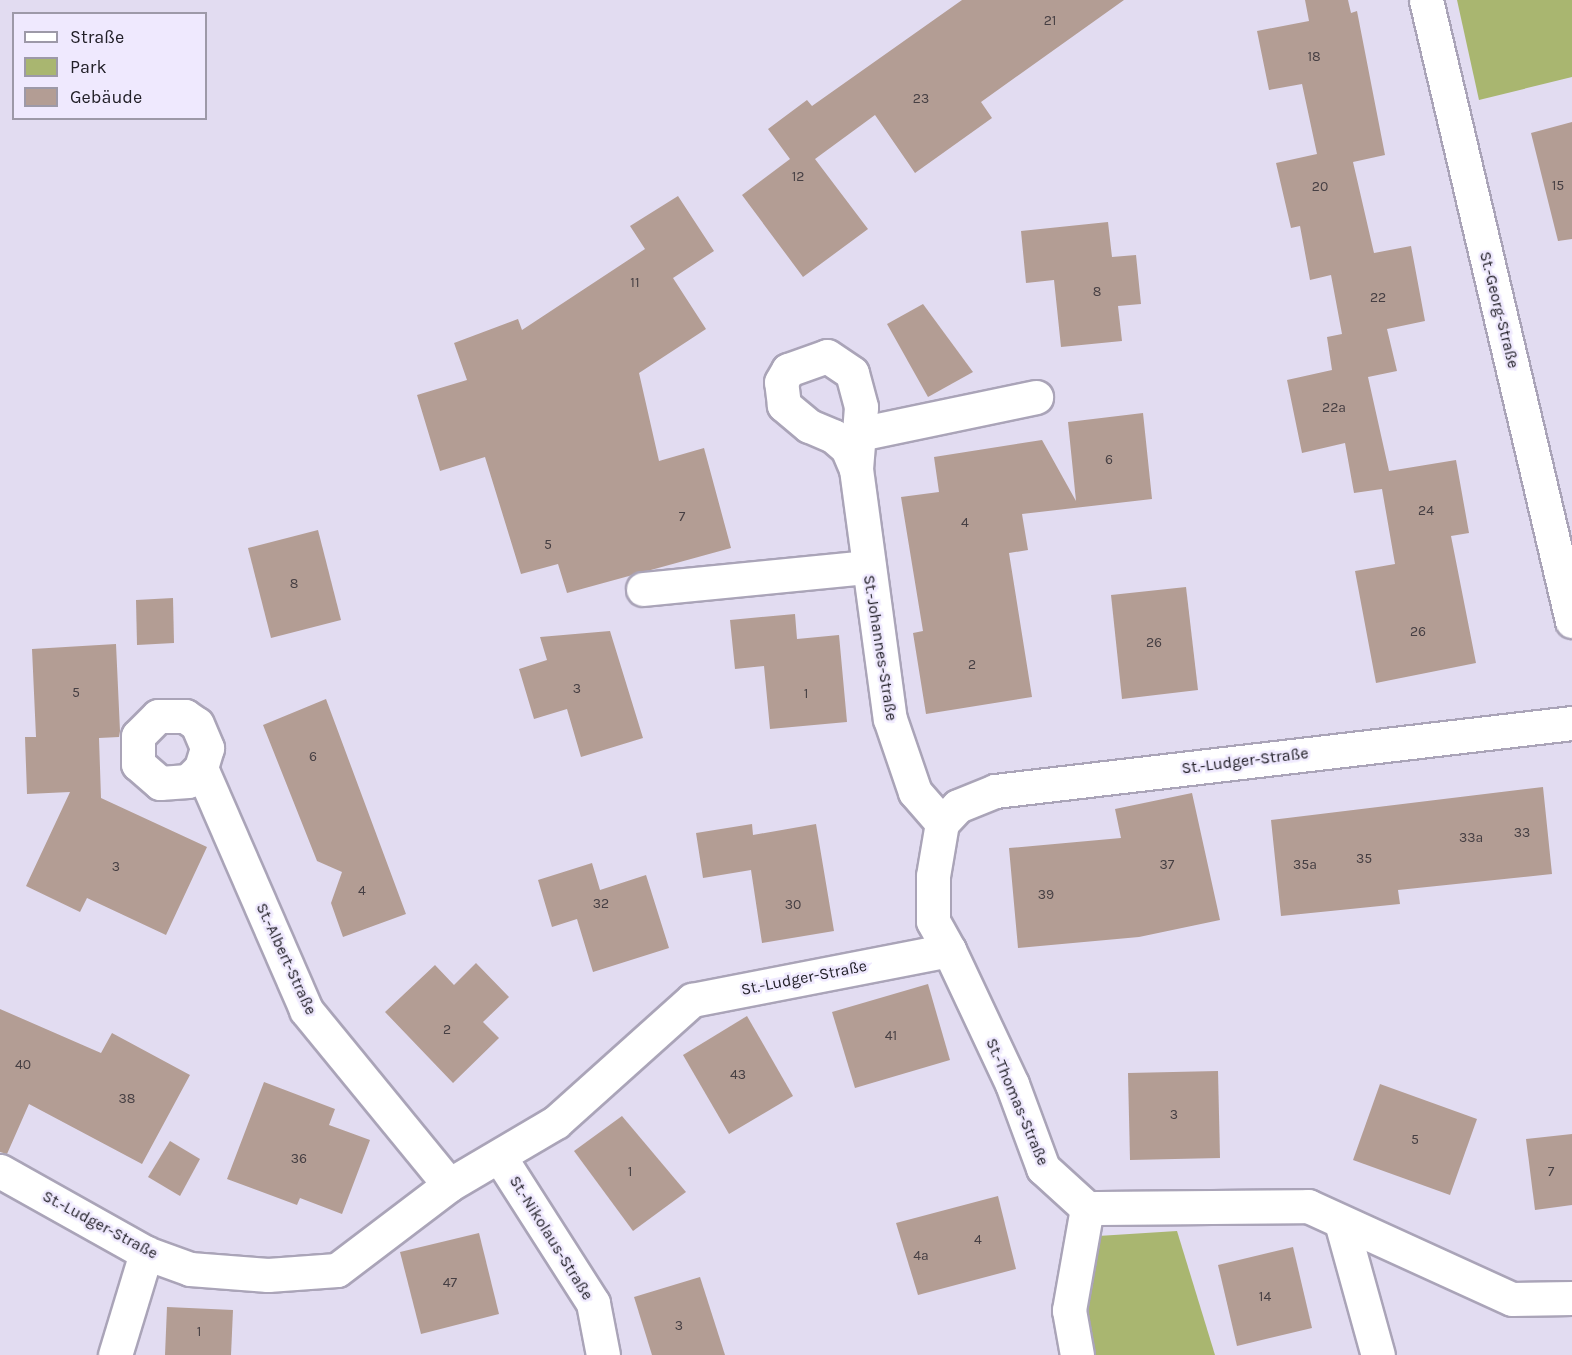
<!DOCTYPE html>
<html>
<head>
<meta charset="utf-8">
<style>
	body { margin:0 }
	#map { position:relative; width:1572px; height:1355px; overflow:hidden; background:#e2dcf1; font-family:Karla,sans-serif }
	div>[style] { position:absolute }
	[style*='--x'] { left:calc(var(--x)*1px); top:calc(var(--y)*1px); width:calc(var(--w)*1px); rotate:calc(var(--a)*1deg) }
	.green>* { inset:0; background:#a9b670 }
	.building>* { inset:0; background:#b39d94 }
	.roads { filter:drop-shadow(2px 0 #aaa4b8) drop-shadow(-2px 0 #aaa4b8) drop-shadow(0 2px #aaa4b8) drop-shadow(0 -2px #aaa4b8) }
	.minor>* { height:33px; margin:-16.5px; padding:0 16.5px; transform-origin:16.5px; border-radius:16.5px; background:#fff }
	span { translate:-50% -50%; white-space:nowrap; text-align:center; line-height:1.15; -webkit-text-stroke:5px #efe9fe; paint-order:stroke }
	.number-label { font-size:14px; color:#463f43 }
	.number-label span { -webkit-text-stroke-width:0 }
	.street-label { font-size:16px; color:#222028 }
	.legend { position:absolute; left:12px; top:12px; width:195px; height:108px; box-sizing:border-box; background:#efe9fe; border:2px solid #9d99a8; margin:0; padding:8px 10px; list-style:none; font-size:18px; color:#222028 }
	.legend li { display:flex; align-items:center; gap:12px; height:30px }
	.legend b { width:30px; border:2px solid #9d99a8 }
</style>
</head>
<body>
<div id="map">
	<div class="green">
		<div style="clip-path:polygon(1457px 0,1572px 0,1572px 77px,1479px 100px)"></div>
		<div style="clip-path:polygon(1177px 1231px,1215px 1355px,1093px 1355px,1085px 1307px,1098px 1236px)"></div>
	</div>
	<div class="building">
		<div style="clip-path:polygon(962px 0,1124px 0,981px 102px,992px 118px,915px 173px,875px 115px,815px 159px,868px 229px,803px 277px,742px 195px,790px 159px,768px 129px,807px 100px,812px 106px)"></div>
		<div style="clip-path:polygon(1305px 0,1348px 0,1351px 13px,1357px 11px,1385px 155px,1353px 162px,1374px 253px,1411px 246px,1425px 321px,1387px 329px,1397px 371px,1368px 377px,1389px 471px,1456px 460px,1469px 533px,1451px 536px,1476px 663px,1376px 683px,1355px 571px,1395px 564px,1382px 489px,1354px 493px,1345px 443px,1302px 453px,1287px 380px,1332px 370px,1327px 337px,1342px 334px,1331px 275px,1310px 280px,1300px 226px,1291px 228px,1276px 163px,1317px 154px,1302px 84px,1269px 90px,1257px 31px,1309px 21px)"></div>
		<div style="clip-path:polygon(1572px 122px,1572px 239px,1558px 241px,1531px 133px)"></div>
		<div style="clip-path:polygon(678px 196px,714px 251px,673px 278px,706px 329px,639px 373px,659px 461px,704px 448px,731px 548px,567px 593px,558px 564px,521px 574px,485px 457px,440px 471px,417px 395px,467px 380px,454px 343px,518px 319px,522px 330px,645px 249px,630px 226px)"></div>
		<div style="clip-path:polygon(1108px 222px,1112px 257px,1136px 255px,1141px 304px,1118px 306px,1122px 341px,1061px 347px,1054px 280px,1026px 283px,1021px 231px)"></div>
		<div style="clip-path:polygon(923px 304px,973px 372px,928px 397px,887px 324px)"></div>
		<div style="clip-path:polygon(1143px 413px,1152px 499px,1022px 514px,1028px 550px,1009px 553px,1032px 697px,926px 714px,913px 633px,923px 631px,901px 497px,939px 492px,934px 457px,1042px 440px,1076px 501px,1068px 422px)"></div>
		<div style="clip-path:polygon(318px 530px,341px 620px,271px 638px,248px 548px)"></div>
		<div style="clip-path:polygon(1186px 587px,1198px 690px,1122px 699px,1111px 595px)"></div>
		<div style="clip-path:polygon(173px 598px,174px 643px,137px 645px,136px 600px)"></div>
		<div style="clip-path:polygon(795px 614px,797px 639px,839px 635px,847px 722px,770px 729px,764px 666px,735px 669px,730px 620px)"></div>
		<div style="clip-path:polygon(610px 631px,643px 738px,581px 757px,567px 709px,534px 719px,519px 669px,547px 660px,540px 637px)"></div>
		<div style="clip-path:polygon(116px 644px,120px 731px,119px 737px,99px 738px,101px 798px,207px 847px,166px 935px,87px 898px,80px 912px,26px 886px,70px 792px,27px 794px,25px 737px,36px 737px,32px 649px)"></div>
		<div style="clip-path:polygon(326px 699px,406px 914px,343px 937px,331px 903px,342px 872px,317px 861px,263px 725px)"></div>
		<div style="clip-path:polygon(1543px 787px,1552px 874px,1398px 890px,1400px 904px,1281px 916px,1271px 820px)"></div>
		<div style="clip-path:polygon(1192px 793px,1220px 920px,1139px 937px,1018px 948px,1009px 848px,1121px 838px,1115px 809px)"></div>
		<div style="clip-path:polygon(752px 824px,753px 835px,816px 824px,834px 931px,762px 943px,751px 870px,703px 878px,696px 833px)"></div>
		<div style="clip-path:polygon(592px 863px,600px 890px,646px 875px,669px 948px,593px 972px,577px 919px,552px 927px,538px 880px)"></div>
		<div style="clip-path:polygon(476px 963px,509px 997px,483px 1022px,499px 1038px,453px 1083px,385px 1012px,435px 965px,454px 985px)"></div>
		<div style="clip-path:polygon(928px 984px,950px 1060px,855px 1088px,832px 1012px)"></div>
		<div style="clip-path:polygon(0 1009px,101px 1053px,112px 1033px,190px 1075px,142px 1164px,29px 1104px,7px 1154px,0 1152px)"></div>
		<div style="clip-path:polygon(747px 1016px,793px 1096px,729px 1134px,683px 1055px)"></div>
		<div style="clip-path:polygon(1218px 1071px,1220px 1158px,1130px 1160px,1128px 1073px)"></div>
		<div style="clip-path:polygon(264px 1082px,335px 1109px,329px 1125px,370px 1140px,342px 1214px,300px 1198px,297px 1205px,227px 1179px)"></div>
		<div style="clip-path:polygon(1380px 1084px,1477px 1119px,1450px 1195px,1353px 1160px)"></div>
		<div style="clip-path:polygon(622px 1116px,686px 1192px,633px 1231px,574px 1151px)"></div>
		<div style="clip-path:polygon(1572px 1134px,1572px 1205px,1535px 1210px,1526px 1139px)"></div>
		<div style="clip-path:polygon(170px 1141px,200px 1159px,180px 1196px,148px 1177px)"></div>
		<div style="clip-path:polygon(998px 1196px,1016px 1269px,918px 1295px,896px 1223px)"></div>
		<div style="clip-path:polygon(479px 1233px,499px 1314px,421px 1334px,400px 1252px)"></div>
		<div style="clip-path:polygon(1293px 1247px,1312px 1328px,1237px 1346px,1218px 1265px)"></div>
		<div style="clip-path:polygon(700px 1277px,725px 1355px,652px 1355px,634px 1297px)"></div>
		<div style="clip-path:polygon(167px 1307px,233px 1310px,231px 1355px,165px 1355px)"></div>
	</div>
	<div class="roads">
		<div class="minor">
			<div style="--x:1426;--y:0;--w:638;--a:76.77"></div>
			<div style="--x:859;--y:434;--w:181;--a:-11.8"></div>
			<div style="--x:856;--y:469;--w:23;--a:-113"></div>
			<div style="--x:847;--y:448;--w:18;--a:-139"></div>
			<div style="--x:833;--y:436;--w:26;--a:-157"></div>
			<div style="--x:809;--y:426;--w:33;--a:-140"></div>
			<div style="--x:784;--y:405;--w:23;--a:-97"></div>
			<div style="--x:781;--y:382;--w:14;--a:-60"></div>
			<div style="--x:788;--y:370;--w:41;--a:-19.7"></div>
			<div style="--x:827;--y:356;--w:30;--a:34"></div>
			<div style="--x:852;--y:373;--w:35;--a:75"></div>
			<div style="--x:861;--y:407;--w:62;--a:94.6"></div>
			<div style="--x:856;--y:469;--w:252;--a:82.3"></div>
			<div style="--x:890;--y:719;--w:77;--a:71.1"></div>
			<div style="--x:915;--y:792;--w:41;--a:48.9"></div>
			<div style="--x:643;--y:589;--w:225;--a:-5.6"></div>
			<div style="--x:201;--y:768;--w:18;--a:135"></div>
			<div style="--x:188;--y:781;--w:28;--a:176"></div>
			<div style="--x:160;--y:783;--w:29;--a:-139"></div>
			<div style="--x:138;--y:764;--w:28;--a:-90"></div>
			<div style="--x:138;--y:736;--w:28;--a:-45"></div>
			<div style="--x:158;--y:716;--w:27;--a:0"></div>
			<div style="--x:185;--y:716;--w:14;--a:34"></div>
			<div style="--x:197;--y:724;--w:26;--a:67"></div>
			<div style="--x:207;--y:748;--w:21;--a:107"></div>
			<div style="--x:201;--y:768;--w:264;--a:66.5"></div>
			<div style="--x:306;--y:1010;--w:226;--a:50.7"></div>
			<div style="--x:949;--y:950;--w:148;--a:64.8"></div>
			<div style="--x:1012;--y:1084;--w:90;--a:69.7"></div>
			<div style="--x:1043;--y:1168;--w:59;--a:42.3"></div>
			<div style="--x:1087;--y:1208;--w:104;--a:100"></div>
			<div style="--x:1069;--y:1310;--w:46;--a:79.9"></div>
			<div style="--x:501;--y:1159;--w:171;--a:57.4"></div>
			<div style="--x:593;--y:1303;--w:53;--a:79.1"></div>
			<div style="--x:0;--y:1171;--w:167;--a:29.3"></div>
			<div style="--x:146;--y:1253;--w:47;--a:20"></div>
			<div style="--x:190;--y:1269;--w:78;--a:4.4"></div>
			<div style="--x:268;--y:1275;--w:69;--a:-4.1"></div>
			<div style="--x:337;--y:1270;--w:141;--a:-37.2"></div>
			<div style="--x:449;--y:1185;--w:124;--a:-30.5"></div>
			<div style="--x:556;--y:1122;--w:183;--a:-41.9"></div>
			<div style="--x:692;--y:1000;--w:262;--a:-11"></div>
			<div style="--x:949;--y:950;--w:33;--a:-119"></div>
			<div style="--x:933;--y:921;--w:45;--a:-90"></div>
			<div style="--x:933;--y:876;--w:54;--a:-80.4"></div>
			<div style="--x:942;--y:823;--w:23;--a:-47"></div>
			<div style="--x:958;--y:806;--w:40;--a:-22"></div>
			<div style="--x:995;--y:791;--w:581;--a:-6.72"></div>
			<div style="--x:1087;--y:1208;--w:221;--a:-0.5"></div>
			<div style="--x:1308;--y:1206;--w:224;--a:24.5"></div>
			<div style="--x:1512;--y:1299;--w:60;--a:-1"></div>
			<div style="--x:1341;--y:1222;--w:138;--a:74.5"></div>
			<div style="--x:115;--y:1355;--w:107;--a:-73.1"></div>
		</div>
	</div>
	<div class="number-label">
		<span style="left:1050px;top:21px">21</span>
		<span style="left:1314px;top:57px">18</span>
		<span style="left:921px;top:99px">23</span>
		<span style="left:798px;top:177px">12</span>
		<span style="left:1558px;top:186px">15</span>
		<span style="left:1320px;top:187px">20</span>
		<span style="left:635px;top:283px">11</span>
		<span style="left:1097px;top:292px">8</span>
		<span style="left:1378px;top:298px">22</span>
		<span style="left:1334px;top:408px">22a</span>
		<span style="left:1109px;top:460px">6</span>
		<span style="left:1426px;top:511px">24</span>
		<span style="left:682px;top:517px">7</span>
		<span style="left:965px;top:523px">4</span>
		<span style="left:548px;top:545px">5</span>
		<span style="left:294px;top:584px">8</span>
		<span style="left:1418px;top:632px">26</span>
		<span style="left:1154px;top:643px">26</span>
		<span style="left:972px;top:665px">2</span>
		<span style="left:577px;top:689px">3</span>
		<span style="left:76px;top:693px">5</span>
		<span style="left:806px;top:694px">1</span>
		<span style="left:313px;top:757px">6</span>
		<span style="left:1522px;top:833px">33</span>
		<span style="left:1471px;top:838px">33a</span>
		<span style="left:1364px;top:859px">35</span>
		<span style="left:1167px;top:865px">37</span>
		<span style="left:1305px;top:865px">35a</span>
		<span style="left:116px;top:867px">3</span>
		<span style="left:362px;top:891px">4</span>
		<span style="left:1046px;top:895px">39</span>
		<span style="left:601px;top:904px">32</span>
		<span style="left:793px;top:905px">30</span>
		<span style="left:447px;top:1030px">2</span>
		<span style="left:891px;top:1036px">41</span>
		<span style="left:23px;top:1065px">40</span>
		<span style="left:738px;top:1075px">43</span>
		<span style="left:127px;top:1099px">38</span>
		<span style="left:1174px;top:1115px">3</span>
		<span style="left:1415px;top:1140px">5</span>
		<span style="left:299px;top:1159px">36</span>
		<span style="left:630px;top:1172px">1</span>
		<span style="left:1551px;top:1172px">7</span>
		<span style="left:978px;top:1240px">4</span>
		<span style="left:921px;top:1256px">4a</span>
		<span style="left:450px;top:1283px">47</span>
		<span style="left:1265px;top:1297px">14</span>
		<span style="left:679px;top:1326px">3</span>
		<span style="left:199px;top:1332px">1</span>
	</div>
	<div class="street-label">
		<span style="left:1499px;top:310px;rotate:76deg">St.-Georg-Straße</span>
		<span style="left:880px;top:648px;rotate:81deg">St.-Johannes-Straße</span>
		<span style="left:1245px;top:761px;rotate:-7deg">St.-Ludger-Straße</span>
		<span style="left:286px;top:959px;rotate:65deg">St.-Albert-Straße</span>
		<span style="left:804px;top:978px;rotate:-11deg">St.-Ludger-Straße</span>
		<span style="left:1017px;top:1102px;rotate:67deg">St.-Thomas-Straße</span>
		<span style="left:100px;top:1225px;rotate:28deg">St.-Ludger-Straße</span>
		<span style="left:551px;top:1238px;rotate:58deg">St.-Nikolaus-Straße</span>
	</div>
	<ul class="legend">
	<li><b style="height:8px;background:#fff"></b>Straße</li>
	<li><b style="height:16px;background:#a9b670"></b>Park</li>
	<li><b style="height:16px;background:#b39d94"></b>Gebäude</li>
	</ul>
</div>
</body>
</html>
